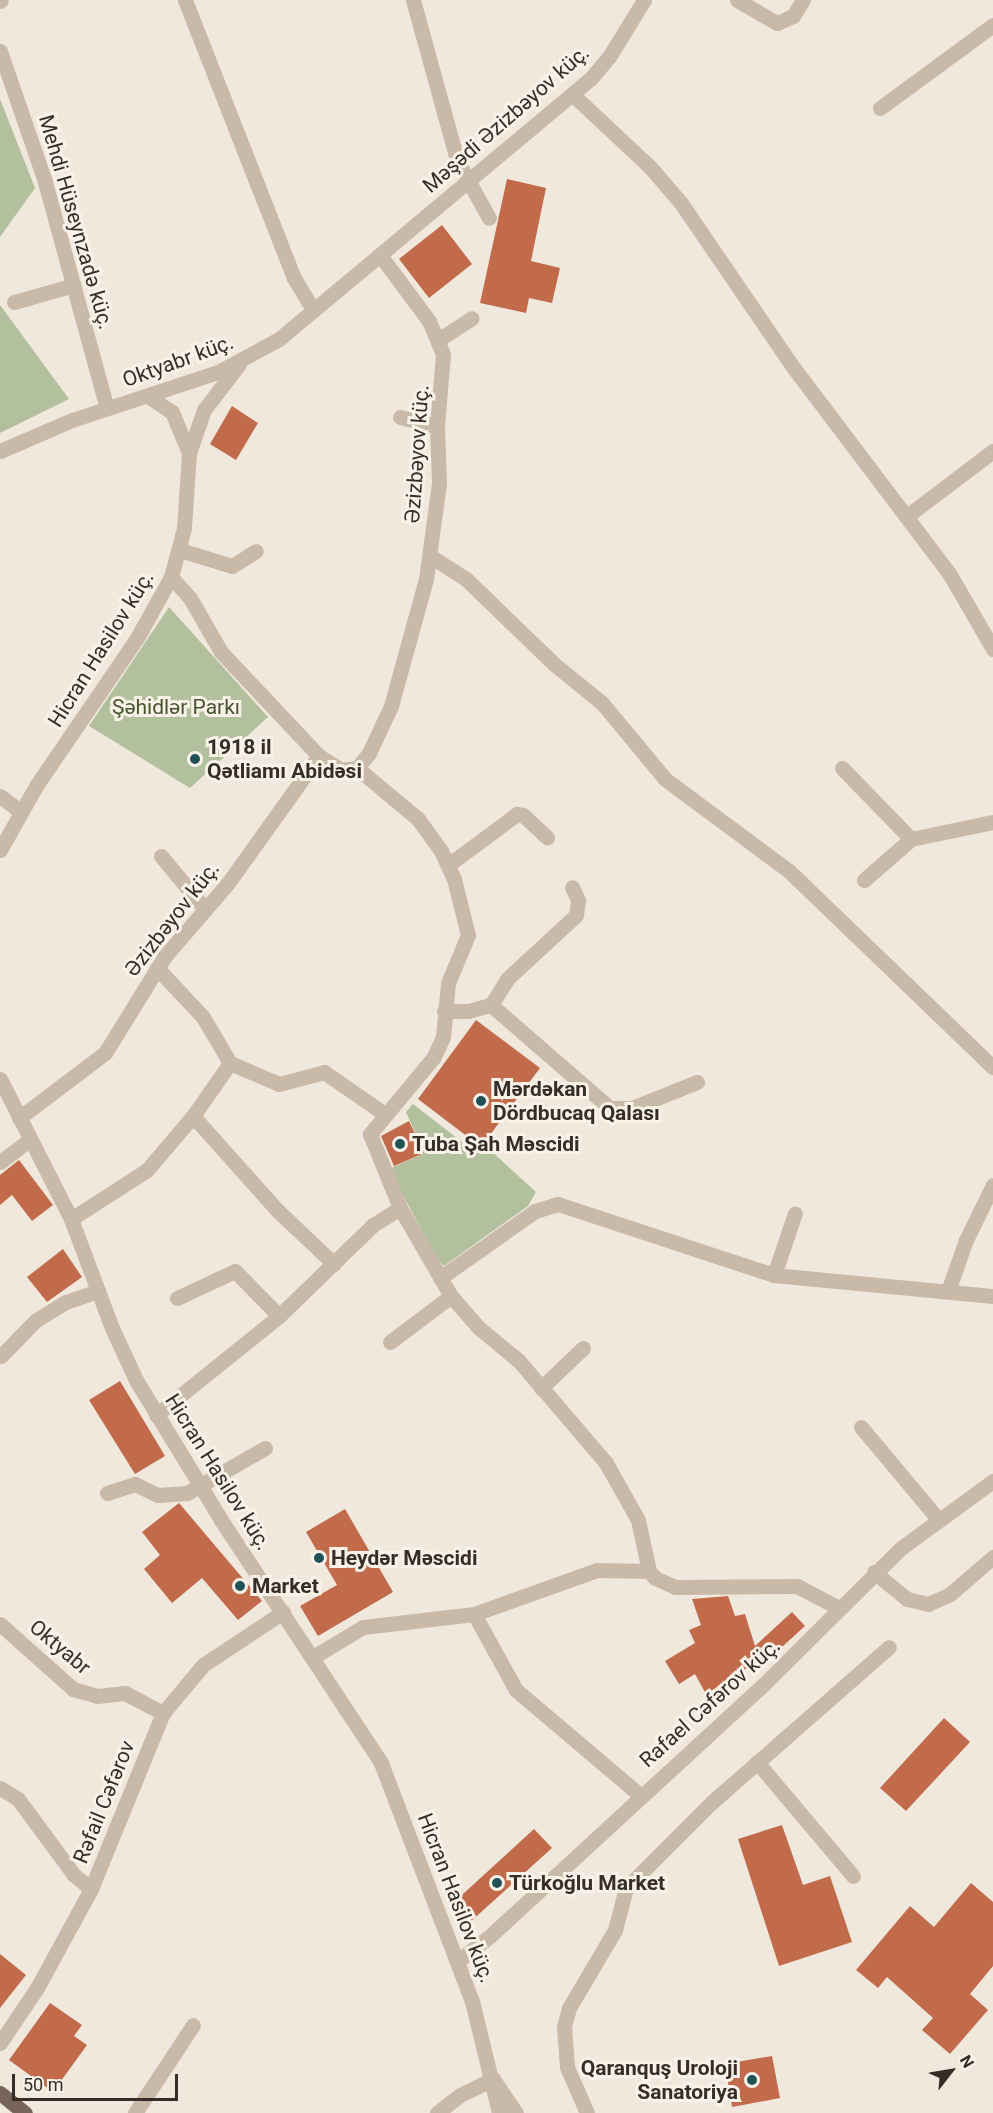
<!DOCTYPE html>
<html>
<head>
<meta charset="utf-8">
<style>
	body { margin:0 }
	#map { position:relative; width:993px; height:2113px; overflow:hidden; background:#f1e8dd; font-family:Roboto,sans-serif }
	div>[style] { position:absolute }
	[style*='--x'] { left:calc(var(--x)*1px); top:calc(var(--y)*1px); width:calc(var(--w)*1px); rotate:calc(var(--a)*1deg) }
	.green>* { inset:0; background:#b3c09d }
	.building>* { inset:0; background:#c16b4b }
	.minor>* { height:15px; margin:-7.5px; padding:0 7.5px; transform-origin:7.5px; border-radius:7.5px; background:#c9b9a9 }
	.major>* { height:15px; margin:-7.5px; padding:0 7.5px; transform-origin:7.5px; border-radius:7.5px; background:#78655a }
	.dots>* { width:16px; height:16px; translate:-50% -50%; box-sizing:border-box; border:3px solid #f9f2e9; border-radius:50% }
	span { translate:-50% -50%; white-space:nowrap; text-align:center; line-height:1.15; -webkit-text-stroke:6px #f9f2e9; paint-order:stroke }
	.street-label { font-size:21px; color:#362d29 }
	.park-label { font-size:21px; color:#45542d }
	.poi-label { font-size:21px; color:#362d29; font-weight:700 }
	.left { translate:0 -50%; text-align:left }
	.right { translate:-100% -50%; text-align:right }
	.north { position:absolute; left:921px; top:2041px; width:60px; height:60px; -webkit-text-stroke:4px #f9f2e9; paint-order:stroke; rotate:59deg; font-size:16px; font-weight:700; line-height:24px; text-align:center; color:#362d29 }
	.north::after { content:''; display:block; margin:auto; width:21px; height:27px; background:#362d29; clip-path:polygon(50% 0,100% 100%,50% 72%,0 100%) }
	.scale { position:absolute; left:12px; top:2074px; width:166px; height:27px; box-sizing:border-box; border:3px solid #362d29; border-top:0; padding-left:8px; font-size:18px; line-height:21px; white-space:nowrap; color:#362d29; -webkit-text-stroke:4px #f9f2e9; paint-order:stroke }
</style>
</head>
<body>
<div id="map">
	<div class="green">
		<div style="clip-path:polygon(0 99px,35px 188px,0 237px)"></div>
		<div style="clip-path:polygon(0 305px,69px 399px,0 433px)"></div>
		<div style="clip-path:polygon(169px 607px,268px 717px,190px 788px,89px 726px)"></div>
		<div style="clip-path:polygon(413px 1104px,475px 1152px,489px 1149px,536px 1192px,528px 1206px,444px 1266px,437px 1259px,389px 1169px,424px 1153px,406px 1112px)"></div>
	</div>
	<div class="building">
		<div style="clip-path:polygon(507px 179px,546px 188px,531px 261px,560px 268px,552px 303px,529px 298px,526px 313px,480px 303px)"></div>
		<div style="clip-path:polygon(442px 225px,472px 264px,429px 298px,399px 259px)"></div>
		<div style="clip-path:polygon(232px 406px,258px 423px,236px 460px,210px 444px)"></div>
		<div style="clip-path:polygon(476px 1020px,540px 1068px,481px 1147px,418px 1099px)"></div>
		<div style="clip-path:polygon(409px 1121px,424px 1153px,394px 1166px,381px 1136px)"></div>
		<div style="clip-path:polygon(19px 1160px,53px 1205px,32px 1221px,12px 1195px,0 1205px,0 1175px)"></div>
		<div style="clip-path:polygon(63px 1249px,82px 1277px,47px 1302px,27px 1277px)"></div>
		<div style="clip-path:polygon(120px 1381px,165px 1456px,135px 1474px,89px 1400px)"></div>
		<div style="clip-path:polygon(179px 1503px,262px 1601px,238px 1620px,202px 1578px,172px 1603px,144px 1569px,160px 1555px,142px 1532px)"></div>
		<div style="clip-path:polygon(345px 1509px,393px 1592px,318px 1636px,300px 1606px,337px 1585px,306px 1532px)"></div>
		<div style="clip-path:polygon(728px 1596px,735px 1616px,745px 1614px,755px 1646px,792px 1612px,805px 1626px,783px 1646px,706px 1694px,695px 1674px,679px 1684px,665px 1661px,695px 1643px,689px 1630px,701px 1625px,692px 1599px)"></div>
		<div style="clip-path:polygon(944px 1718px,970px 1742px,906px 1811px,880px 1788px)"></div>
		<div style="clip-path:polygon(782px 1825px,803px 1885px,830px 1876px,852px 1942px,779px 1966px,738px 1839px)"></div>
		<div style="clip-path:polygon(534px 1829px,552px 1848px,459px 1932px,451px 1905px)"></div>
		<div style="clip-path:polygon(971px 1883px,993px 1902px,993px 1966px,970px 1994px,988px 2010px,950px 2054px,922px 2030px,933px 2018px,887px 1977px,878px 1988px,856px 1970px,910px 1906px,934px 1927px)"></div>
		<div style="clip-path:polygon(0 1954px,26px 1975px,0 2008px)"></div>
		<div style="clip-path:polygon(50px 2003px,82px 2025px,74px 2036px,87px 2045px,53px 2092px,9px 2060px)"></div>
		<div style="clip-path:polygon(772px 2056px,780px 2098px,732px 2107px,725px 2064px)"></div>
	</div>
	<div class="minor">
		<div style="--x:185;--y:0;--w:299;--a:68.6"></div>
		<div style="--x:294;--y:278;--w:37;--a:59"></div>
		<div style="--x:413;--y:0;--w:166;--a:74.6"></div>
		<div style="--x:457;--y:160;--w:66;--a:61.1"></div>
		<div style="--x:737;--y:0;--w:46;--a:29.9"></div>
		<div style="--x:777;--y:23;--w:17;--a:-24"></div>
		<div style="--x:793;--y:16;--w:19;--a:-58"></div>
		<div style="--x:0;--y:1;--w:1;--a:-45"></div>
		<div style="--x:0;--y:51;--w:139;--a:71"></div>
		<div style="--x:45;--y:182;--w:234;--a:74.7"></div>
		<div style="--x:572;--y:94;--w:107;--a:43.1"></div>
		<div style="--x:650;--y:167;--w:48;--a:49.3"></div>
		<div style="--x:681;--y:203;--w:199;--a:55.7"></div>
		<div style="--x:793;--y:367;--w:258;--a:52.9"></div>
		<div style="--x:949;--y:573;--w:88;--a:59.9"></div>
		<div style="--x:880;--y:108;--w:140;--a:-36.3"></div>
		<div style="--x:14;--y:302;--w:62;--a:-15.8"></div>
		<div style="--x:438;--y:340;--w:40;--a:-32.9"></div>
		<div style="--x:148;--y:396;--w:29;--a:34"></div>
		<div style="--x:172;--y:412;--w:44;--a:67.5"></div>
		<div style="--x:189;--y:453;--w:46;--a:-70.8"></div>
		<div style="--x:204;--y:410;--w:58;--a:-52.7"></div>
		<div style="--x:400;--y:417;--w:38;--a:14"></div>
		<div style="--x:0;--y:451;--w:78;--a:-23.3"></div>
		<div style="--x:72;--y:420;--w:154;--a:-18.2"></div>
		<div style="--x:218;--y:372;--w:69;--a:-28.4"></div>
		<div style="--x:279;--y:339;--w:408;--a:-39.9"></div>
		<div style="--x:592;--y:77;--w:26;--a:-50"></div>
		<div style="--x:609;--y:57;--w:67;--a:-58.4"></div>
		<div style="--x:907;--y:516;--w:108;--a:-37.1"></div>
		<div style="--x:180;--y:550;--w:54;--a:17.1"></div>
		<div style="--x:232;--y:566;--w:28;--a:-32"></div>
		<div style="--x:430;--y:556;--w:43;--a:32.6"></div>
		<div style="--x:466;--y:579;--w:122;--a:44"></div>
		<div style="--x:554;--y:664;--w:62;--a:39.1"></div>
		<div style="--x:602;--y:703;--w:99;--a:50.3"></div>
		<div style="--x:665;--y:779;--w:154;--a:36.6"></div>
		<div style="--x:789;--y:871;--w:283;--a:43.9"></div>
		<div style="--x:171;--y:577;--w:28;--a:48"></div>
		<div style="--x:190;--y:598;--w:62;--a:60.1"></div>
		<div style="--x:221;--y:652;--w:143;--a:46.7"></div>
		<div style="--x:319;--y:756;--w:26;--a:32"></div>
		<div style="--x:341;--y:770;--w:16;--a:-7"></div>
		<div style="--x:357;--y:768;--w:80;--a:39.9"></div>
		<div style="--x:418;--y:819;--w:39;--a:54"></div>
		<div style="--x:441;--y:851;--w:31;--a:65"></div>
		<div style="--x:454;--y:879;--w:58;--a:76"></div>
		<div style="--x:468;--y:935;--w:52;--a:112.6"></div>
		<div style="--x:448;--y:983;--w:54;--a:95.3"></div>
		<div style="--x:443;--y:1037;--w:23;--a:115"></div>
		<div style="--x:433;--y:1058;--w:99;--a:129.7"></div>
		<div style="--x:370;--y:1134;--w:80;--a:67.9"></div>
		<div style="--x:400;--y:1208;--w:102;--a:59.9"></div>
		<div style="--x:451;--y:1296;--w:41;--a:48.9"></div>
		<div style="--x:478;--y:1327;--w:53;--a:39.7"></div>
		<div style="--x:519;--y:1361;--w:134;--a:49.5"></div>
		<div style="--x:606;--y:1463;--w:65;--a:60.7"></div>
		<div style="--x:638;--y:1520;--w:52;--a:77.8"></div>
		<div style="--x:649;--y:1571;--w:9;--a:49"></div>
		<div style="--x:655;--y:1578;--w:22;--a:24"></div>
		<div style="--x:675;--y:1587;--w:122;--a:-0.5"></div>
		<div style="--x:797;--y:1586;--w:47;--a:27.6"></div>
		<div style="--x:357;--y:768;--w:19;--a:-51"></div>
		<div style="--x:369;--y:753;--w:52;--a:-64.9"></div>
		<div style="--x:391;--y:706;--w:132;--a:-74.6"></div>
		<div style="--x:426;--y:579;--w:97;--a:-82.3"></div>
		<div style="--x:439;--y:483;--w:57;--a:-92"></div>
		<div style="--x:437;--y:426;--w:72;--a:-85.2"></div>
		<div style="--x:443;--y:354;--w:36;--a:-113"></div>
		<div style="--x:429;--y:321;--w:82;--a:-126.6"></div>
		<div style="--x:842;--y:768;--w:99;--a:45.8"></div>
		<div style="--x:0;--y:796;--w:25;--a:37"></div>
		<div style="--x:0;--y:850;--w:73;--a:-60.6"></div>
		<div style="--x:36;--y:786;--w:179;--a:-55.7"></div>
		<div style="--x:137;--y:638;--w:70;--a:-60.9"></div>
		<div style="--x:171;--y:577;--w:51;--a:-75.1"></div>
		<div style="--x:184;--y:528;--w:75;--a:-86.2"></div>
		<div style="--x:161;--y:856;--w:69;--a:50.3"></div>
		<div style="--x:448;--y:865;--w:86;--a:-36.5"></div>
		<div style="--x:517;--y:814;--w:6;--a:9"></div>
		<div style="--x:523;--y:815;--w:33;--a:43"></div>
		<div style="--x:864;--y:880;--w:62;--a:-41.1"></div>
		<div style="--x:911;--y:839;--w:84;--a:-11.7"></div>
		<div style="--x:157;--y:968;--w:67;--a:46.8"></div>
		<div style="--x:203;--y:1017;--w:53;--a:59.6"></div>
		<div style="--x:230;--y:1063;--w:53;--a:23.2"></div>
		<div style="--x:279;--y:1084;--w:47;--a:-14.9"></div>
		<div style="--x:324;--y:1072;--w:75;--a:34.7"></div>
		<div style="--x:491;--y:1005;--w:157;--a:40.9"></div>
		<div style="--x:610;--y:1108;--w:22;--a:0"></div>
		<div style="--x:632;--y:1108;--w:70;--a:-21.8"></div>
		<div style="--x:444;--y:1011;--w:24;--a:0"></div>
		<div style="--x:468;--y:1011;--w:24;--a:-15"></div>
		<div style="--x:491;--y:1005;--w:31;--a:-58"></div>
		<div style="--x:507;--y:979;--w:94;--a:-42.8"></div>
		<div style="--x:576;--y:915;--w:15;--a:-82"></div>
		<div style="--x:578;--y:900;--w:14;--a:-115"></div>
		<div style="--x:0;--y:1079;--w:157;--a:63.1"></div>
		<div style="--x:71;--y:1219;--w:116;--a:69.4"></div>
		<div style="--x:112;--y:1328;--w:57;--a:65.2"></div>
		<div style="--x:136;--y:1380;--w:164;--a:58.7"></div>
		<div style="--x:221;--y:1520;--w:291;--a:56.6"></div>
		<div style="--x:381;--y:1763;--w:255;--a:69.1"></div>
		<div style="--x:472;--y:2001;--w:115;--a:76.4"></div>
		<div style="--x:193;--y:1116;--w:127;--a:48.2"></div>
		<div style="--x:278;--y:1211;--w:77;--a:43.4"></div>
		<div style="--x:19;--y:1118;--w:108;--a:-37.1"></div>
		<div style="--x:105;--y:1053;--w:114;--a:-58.3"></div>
		<div style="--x:165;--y:956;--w:96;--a:-49.2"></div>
		<div style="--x:228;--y:883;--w:156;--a:-54.4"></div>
		<div style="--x:0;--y:1162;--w:38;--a:-37"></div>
		<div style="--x:71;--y:1219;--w:90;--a:-32.8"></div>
		<div style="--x:147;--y:1170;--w:71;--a:-49.6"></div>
		<div style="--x:193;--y:1116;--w:65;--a:-55.1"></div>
		<div style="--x:774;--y:1275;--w:65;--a:-71.3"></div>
		<div style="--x:440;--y:1278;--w:116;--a:-35.2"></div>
		<div style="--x:535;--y:1211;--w:24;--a:-17"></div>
		<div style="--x:558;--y:1204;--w:227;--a:18.2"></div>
		<div style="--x:774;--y:1275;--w:220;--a:5.5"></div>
		<div style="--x:948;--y:1291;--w:54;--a:-70.6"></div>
		<div style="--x:966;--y:1240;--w:61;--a:-63.9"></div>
		<div style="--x:177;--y:1298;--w:64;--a:-25"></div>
		<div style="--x:235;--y:1271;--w:63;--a:45.6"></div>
		<div style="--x:390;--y:1342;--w:76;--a:-37"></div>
		<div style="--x:1;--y:1356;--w:49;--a:-45.8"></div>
		<div style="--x:35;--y:1321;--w:36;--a:-32"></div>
		<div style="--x:66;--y:1302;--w:34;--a:-19"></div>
		<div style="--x:541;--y:1388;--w:58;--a:-43.6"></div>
		<div style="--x:156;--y:1415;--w:158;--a:-38.8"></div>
		<div style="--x:279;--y:1316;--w:131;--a:-44.1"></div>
		<div style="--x:373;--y:1225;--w:32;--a:-32"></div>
		<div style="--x:861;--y:1427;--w:119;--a:50.1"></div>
		<div style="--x:107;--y:1493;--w:29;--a:-18"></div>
		<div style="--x:135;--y:1484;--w:25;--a:26"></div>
		<div style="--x:158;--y:1495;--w:29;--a:-4"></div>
		<div style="--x:187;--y:1493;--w:90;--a:-30"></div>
		<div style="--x:874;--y:1572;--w:43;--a:39.3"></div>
		<div style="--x:907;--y:1599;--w:22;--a:13"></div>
		<div style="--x:928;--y:1604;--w:24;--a:-24"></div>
		<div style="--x:950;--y:1594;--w:57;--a:-40.7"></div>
		<div style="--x:474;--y:1614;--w:87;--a:61.1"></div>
		<div style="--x:516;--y:1690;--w:162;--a:40.3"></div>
		<div style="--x:0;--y:1624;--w:98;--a:41.7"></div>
		<div style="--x:73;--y:1689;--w:25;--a:16"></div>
		<div style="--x:97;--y:1696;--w:28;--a:-6"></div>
		<div style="--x:125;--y:1693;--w:43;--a:27.8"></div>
		<div style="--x:313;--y:1657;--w:58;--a:-31"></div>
		<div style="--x:363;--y:1627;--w:112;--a:-6.7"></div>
		<div style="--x:474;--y:1614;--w:131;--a:-19.7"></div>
		<div style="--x:597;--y:1570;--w:52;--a:1.1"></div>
		<div style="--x:757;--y:1762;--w:149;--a:49.9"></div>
		<div style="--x:0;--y:1788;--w:21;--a:31"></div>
		<div style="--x:18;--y:1799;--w:94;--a:53.6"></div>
		<div style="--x:74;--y:1875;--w:22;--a:39"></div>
		<div style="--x:458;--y:1961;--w:42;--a:-38.2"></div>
		<div style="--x:491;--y:1935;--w:369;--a:-42.6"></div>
		<div style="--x:763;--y:1685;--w:194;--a:-44.8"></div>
		<div style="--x:901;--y:1548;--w:114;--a:-36.1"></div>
		<div style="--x:0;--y:2043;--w:66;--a:-56.1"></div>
		<div style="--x:37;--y:1988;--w:113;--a:-61.4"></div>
		<div style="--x:91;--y:1889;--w:190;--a:-67.8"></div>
		<div style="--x:163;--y:1713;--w:62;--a:-50.2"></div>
		<div style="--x:203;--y:1665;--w:96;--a:-33.5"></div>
		<div style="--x:135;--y:2113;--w:105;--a:-56.6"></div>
		<div style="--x:437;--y:2113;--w:29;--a:-38"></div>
		<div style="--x:460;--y:2095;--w:37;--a:-26"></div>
		<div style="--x:493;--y:2079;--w:41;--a:55.9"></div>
		<div style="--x:587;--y:2113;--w:50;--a:-113.5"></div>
		<div style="--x:567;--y:2067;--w:41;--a:-94.2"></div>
		<div style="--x:564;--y:2026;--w:19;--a:-74"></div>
		<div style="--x:569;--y:2008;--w:91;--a:-59.5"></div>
		<div style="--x:615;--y:1930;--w:43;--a:-75.3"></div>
		<div style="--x:626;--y:1888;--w:122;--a:-45"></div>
		<div style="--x:712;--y:1802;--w:235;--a:-41.2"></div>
	</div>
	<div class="major">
		<div style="--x:0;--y:2093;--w:32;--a:39"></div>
	</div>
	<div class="dots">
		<div style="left:195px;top:759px;background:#205156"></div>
		<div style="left:481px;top:1101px;background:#205156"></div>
		<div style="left:400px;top:1144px;background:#205156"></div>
		<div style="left:319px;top:1558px;background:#205156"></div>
		<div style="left:240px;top:1586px;background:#205156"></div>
		<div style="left:497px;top:1883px;background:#205156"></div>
		<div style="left:752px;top:2080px;background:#205156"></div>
	</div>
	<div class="street-label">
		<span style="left:506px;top:119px;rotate:-41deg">Məşədi Əzizbəyov küç.</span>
		<span style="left:76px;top:222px;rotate:74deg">Mehdi Hüseynzadə küç.</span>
		<span style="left:178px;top:361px;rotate:-20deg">Oktyabr küç.</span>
		<span style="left:417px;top:454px;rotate:-86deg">Əzizbəyov küç.</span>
		<span style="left:101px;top:649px;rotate:-58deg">Hicran Hasilov küç.</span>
		<span style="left:172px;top:919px;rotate:-52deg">Əzizbəyov küç.</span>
		<span style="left:218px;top:1472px;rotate:58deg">Hicran Hasilov küç.</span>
		<span style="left:60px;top:1647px;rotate:40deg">Oktyabr</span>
		<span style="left:710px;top:1703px;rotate:-42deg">Rafael Cəfərov küç.</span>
		<span style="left:104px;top:1802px;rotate:-68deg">Rəfail Cəfərov</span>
		<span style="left:456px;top:1898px;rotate:69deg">Hicran Hasilov küç.</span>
	</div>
	<div class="park-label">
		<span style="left:176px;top:707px">Şəhidlər Parkı</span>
	</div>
	<div class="poi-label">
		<span class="left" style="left:207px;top:759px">1918 il<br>Qətliamı Abidəsi</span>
		<span class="left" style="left:493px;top:1101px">Mərdəkan<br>Dördbucaq Qalası</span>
		<span class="left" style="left:412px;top:1144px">Tuba Şah Məscidi</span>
		<span class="left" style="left:331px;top:1558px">Heydər Məscidi</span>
		<span class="left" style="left:252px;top:1586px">Market</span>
		<span class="left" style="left:509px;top:1883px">Türkoğlu Market</span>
		<span class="right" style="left:738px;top:2080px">Qaranquş Uroloji<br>Sanatoriya</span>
	</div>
	<div class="north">N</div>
	<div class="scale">50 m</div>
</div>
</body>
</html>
